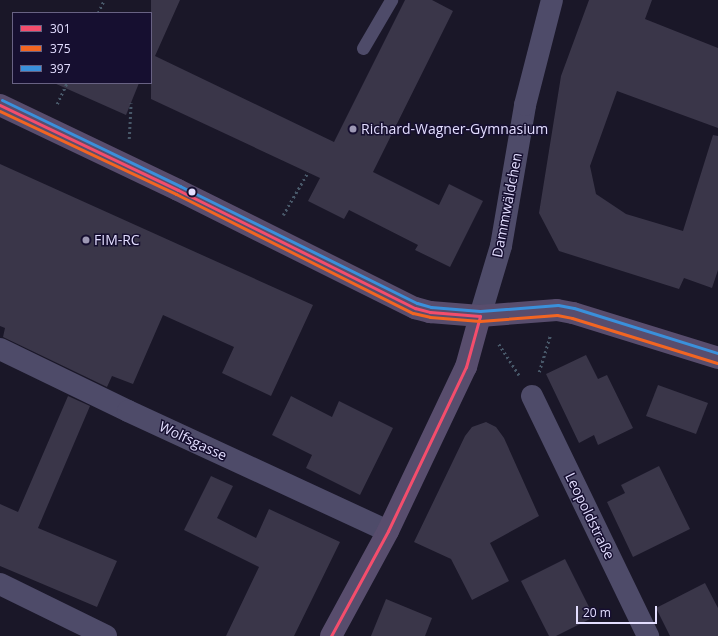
<!DOCTYPE html>
<html>
<head>
<meta charset="utf-8">
<style>
	body { margin:0 }
	#map { position:relative; width:718px; height:636px; overflow:hidden; background:#1a1728; font-family:"Open Sans",sans-serif }
	div>[style] { position:absolute }
	[style*='--x'] { left:calc(var(--x)*1px); top:calc(var(--y)*1px); width:calc(var(--w)*1px); rotate:calc(var(--a)*1deg) }
	.building>* { inset:0; background:#3a3649 }
	.path>* { height:2.5px; margin-top:-1.25px; transform-origin:0; background:repeating-linear-gradient(90deg,#485869 0 2px,transparent 0 5px) }
	.lane>* { height:13px; margin:-6.5px; padding:0 6.5px; transform-origin:6.5px; border-radius:6.5px; background:#4e4b69 }
	.street>* { height:22px; margin:-11px; padding:0 11px; transform-origin:11px; border-radius:11px; background:#4e4b69 }
	.primary>* { height:22px; margin:-11px; padding:0 11px; transform-origin:11px; border-radius:11px; background:#584d6d }
	.bus-1>* { height:3px; margin:-1.5px; padding:0 1.5px; transform-origin:1.5px; border-radius:1.5px; background:#f44d6c }
	.bus-2>* { height:3px; margin:-1.5px; padding:0 1.5px; transform-origin:1.5px; border-radius:1.5px; background:#f26522 }
	.bus-3>* { height:3px; margin:-1.5px; padding:0 1.5px; transform-origin:1.5px; border-radius:1.5px; background:#3a90db }
	.dots>* { width:11px; height:11px; translate:-50% -50%; box-sizing:border-box; border:2px solid #160f30; border-radius:50% }
	span { translate:-50% -50%; white-space:nowrap; text-align:center; line-height:1.15; -webkit-text-stroke:3px #160f30; paint-order:stroke }
	.poi-label { font-size:14px; color:#e3deff }
	.left { translate:0 -50%; text-align:left }
	.street-label { font-size:14px; color:#e3deff }
	.legend { position:absolute; left:12px; top:12px; width:140px; height:72px; box-sizing:border-box; background:#160f30; border:1px solid #686283; margin:0; padding:5px 7px; list-style:none; font-size:12px; color:#e3deff }
	.legend li { display:flex; align-items:center; gap:8px; height:20px }
	.legend b { width:20px; border:1px solid #686283 }
	.scale { position:absolute; left:576px; top:606px; width:81px; height:18px; box-sizing:border-box; border:2px solid #e3deff; border-top:0; padding-left:5px; font-size:12px; line-height:14px; white-space:nowrap; color:#e3deff; -webkit-text-stroke:3px #160f30; paint-order:stroke }
</style>
</head>
<body>
<div id="map">
	<div class="building">
		<div style="clip-path:polygon(151px 0,180px 0,155px 56px,334px 142px,405px 0,432px 0,453px 11px,373px 172px,439px 205px,449px 184px,483px 201px,450px 267px,415px 250px,418px 245px,349px 210px,344px 219px,308px 201px,320px 178px,151px 99px)"></div>
		<div style="clip-path:polygon(589px 0,652px 0,645px 19px,718px 48px,718px 128px,617px 91px,590px 166px,596px 194px,626px 214px,683px 231px,713px 135px,718px 136px,718px 270px,712px 288px,684px 278px,679px 289px,559px 251px,539px 213px,561px 76px)"></div>
		<div style="clip-path:polygon(54px 83px,139px 83px,126px 115px)"></div>
		<div style="clip-path:polygon(0 164px,313px 305px,271px 396px,222px 373px,234px 347px,163px 315px,133px 384px,112px 376px,107px 387px,3px 337px,5px 328px,0 326px)"></div>
		<div style="clip-path:polygon(586px 355px,598px 379px,607px 375px,633px 428px,598px 445px,594px 435px,579px 443px,546px 374px)"></div>
		<div style="clip-path:polygon(658px 385px,708px 403px,696px 434px,646px 416px)"></div>
		<div style="clip-path:polygon(68px 396px,90px 406px,38px 528px,117px 561px,97px 607px,0 566px,0 504px,18px 512px)"></div>
		<div style="clip-path:polygon(291px 396px,332px 417px,339px 401px,393px 428px,360px 495px,306px 468px,312px 455px,272px 435px)"></div>
		<div style="clip-path:polygon(486px 422px,496px 427px,504px 438px,539px 516px,490px 543px,509px 581px,472px 600px,451px 559px,414px 542px,465px 436px,472px 427px)"></div>
		<div style="clip-path:polygon(659px 466px,690px 529px,633px 557px,607px 502px,625px 493px,621px 485px)"></div>
		<div style="clip-path:polygon(211px 476px,233px 486px,217px 518px,256px 538px,269px 509px,340px 542px,294px 636px,226px 636px,259px 567px,184px 530px)"></div>
		<div style="clip-path:polygon(565px 559px,594px 617px,556px 636px,549px 636px,521px 581px)"></div>
		<div style="clip-path:polygon(705px 583px,718px 608px,718px 636px,670px 636px,656px 608px)"></div>
		<div style="clip-path:polygon(386px 599px,432px 618px,425px 636px,371px 636px)"></div>
	</div>
	<div class="path">
		<div style="--x:98;--y:13;--w:14;--a:-65"></div>
		<div style="--x:57;--y:104;--w:23;--a:-65"></div>
		<div style="--x:129;--y:139;--w:36;--a:-87"></div>
		<div style="--x:283;--y:215;--w:50;--a:-59.8"></div>
		<div style="--x:499;--y:344;--w:37;--a:57"></div>
		<div style="--x:539;--y:372;--w:39;--a:-73"></div>
	</div>
	<div class="lane">
		<div style="--x:363;--y:48;--w:56;--a:-59.7"></div>
	</div>
	<div class="street">
		<div style="--x:480;--y:316;--w:73;--a:-73.3"></div>
		<div style="--x:501;--y:246;--w:143;--a:-80.3"></div>
		<div style="--x:525;--y:105;--w:108;--a:-75.6"></div>
		<div style="--x:0;--y:349;--w:142;--a:25.8"></div>
		<div style="--x:128;--y:411;--w:286;--a:24.8"></div>
		<div style="--x:532;--y:396;--w:267;--a:64.2"></div>
		<div style="--x:0;--y:584;--w:118;--a:26.1"></div>
	</div>
	<div class="primary">
		<div style="--x:0;--y:105;--w:197;--a:25.5"></div>
		<div style="--x:178;--y:190;--w:265;--a:26.5"></div>
		<div style="--x:415;--y:308;--w:16;--a:15"></div>
		<div style="--x:430;--y:312;--w:50;--a:4.6"></div>
		<div style="--x:480;--y:316;--w:77;--a:-4.5"></div>
		<div style="--x:557;--y:310;--w:16;--a:11"></div>
		<div style="--x:573;--y:313;--w:152;--a:17.2"></div>
		<div style="--x:331;--y:636;--w:119;--a:-61.5"></div>
		<div style="--x:388;--y:531;--w:182;--a:-64.6"></div>
		<div style="--x:466;--y:367;--w:53;--a:-74.6"></div>
	</div>
	<div class="bus-1">
		<div style="--x:0;--y:105;--w:197;--a:25.5"></div>
		<div style="--x:178;--y:190;--w:265;--a:26.5"></div>
		<div style="--x:415;--y:308;--w:16;--a:15"></div>
		<div style="--x:430;--y:312;--w:50;--a:4.6"></div>
		<div style="--x:331;--y:636;--w:119;--a:-61.5"></div>
		<div style="--x:388;--y:531;--w:182;--a:-64.6"></div>
		<div style="--x:466;--y:367;--w:53;--a:-74.6"></div>
	</div>
	<div class="bus-2">
		<div style="--x:0;--y:111;--w:195;--a:25.2"></div>
		<div style="--x:176;--y:194;--w:265;--a:26.7"></div>
		<div style="--x:413;--y:313;--w:17;--a:13"></div>
		<div style="--x:430;--y:317;--w:50;--a:4.6"></div>
		<div style="--x:480;--y:321;--w:77;--a:-4.5"></div>
		<div style="--x:557;--y:315;--w:15;--a:11"></div>
		<div style="--x:572;--y:318;--w:152;--a:17.2"></div>
	</div>
	<div class="bus-3">
		<div style="--x:2;--y:100;--w:198;--a:25.8"></div>
		<div style="--x:180;--y:186;--w:264;--a:26.3"></div>
		<div style="--x:417;--y:303;--w:15;--a:16"></div>
		<div style="--x:431;--y:307;--w:49;--a:4.7"></div>
		<div style="--x:480;--y:311;--w:78;--a:-4.4"></div>
		<div style="--x:558;--y:305;--w:16;--a:11"></div>
		<div style="--x:574;--y:308;--w:151;--a:17.4"></div>
	</div>
	<div class="dots">
		<div style="left:353px;top:129px;background:#9d98b4"></div>
		<div style="left:192px;top:192px;background:#e3deff"></div>
		<div style="left:86px;top:240px;background:#9d98b4"></div>
	</div>
	<div class="poi-label">
		<span class="left" style="left:361px;top:129px">Richard-Wagner-Gymnasium</span>
		<span class="left" style="left:94px;top:240px">FIM-RC</span>
	</div>
	<div class="street-label">
		<span style="left:507px;top:205px;rotate:-79deg">Dammwäldchen</span>
		<span style="left:193px;top:441px;rotate:25deg">Wolfsgasse</span>
		<span style="left:590px;top:516px;rotate:64deg">Leopoldstraße</span>
	</div>
	<ul class="legend">
	<li><b style="height:5px;background:#f44d6c"></b>301</li>
	<li><b style="height:5px;background:#f26522"></b>375</li>
	<li><b style="height:5px;background:#3a90db"></b>397</li>
	</ul>
	<div class="scale">20 m</div>
</div>
</body>
</html>
